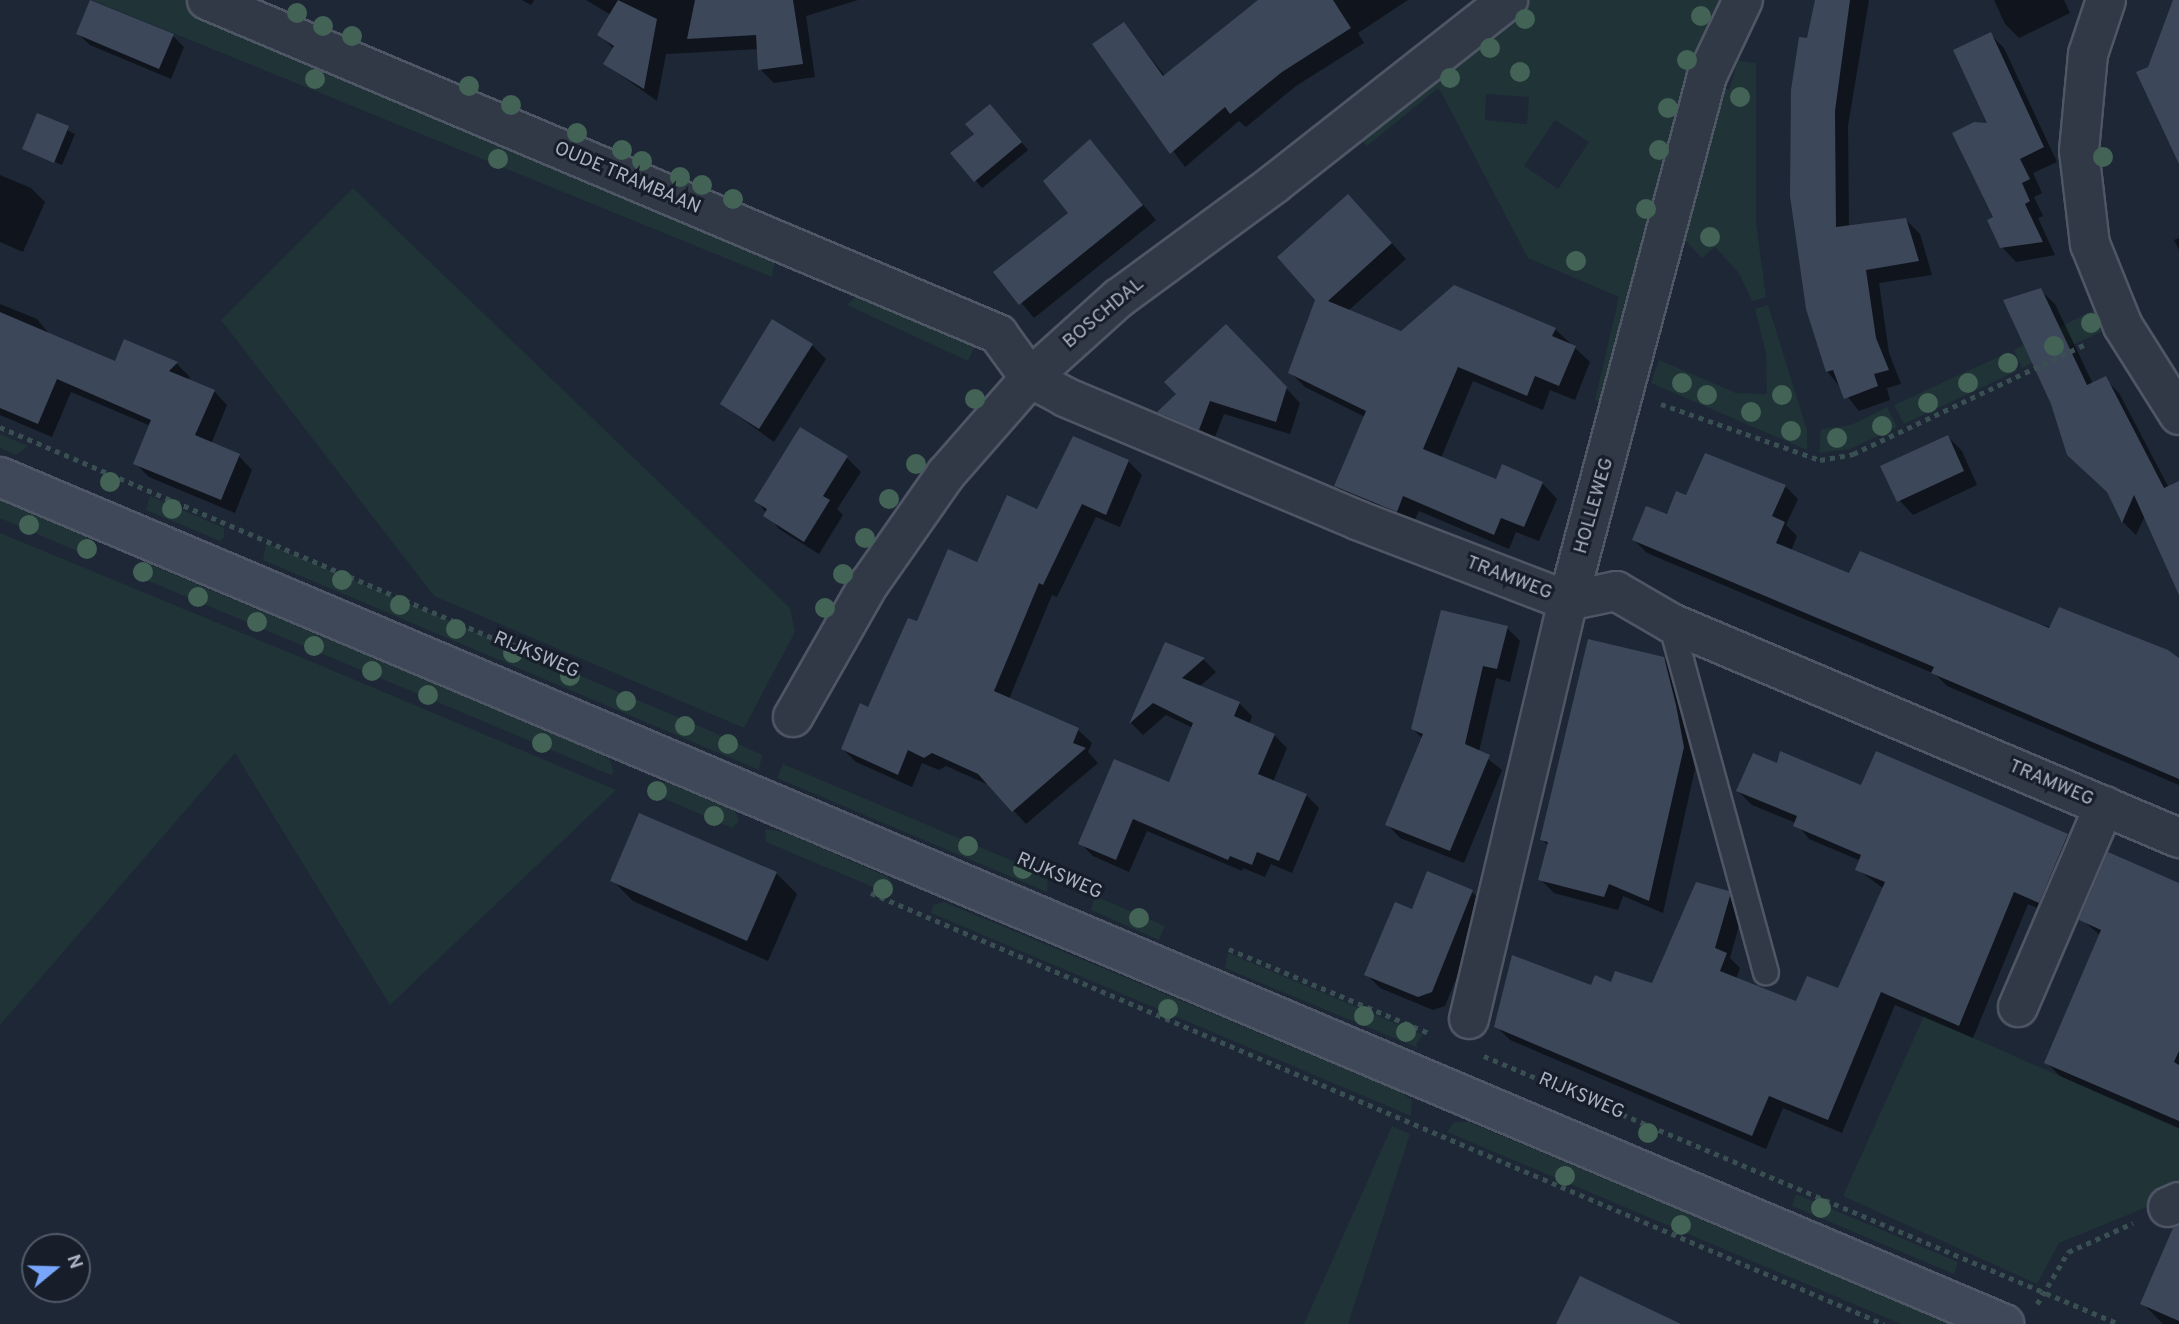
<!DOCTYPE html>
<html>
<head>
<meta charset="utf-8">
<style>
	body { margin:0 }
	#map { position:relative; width:2179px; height:1324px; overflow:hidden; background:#1e2736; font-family:Overpass,sans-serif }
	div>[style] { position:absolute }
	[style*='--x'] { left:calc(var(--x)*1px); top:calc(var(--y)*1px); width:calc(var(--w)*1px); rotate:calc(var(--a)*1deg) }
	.green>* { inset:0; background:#203337 }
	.shadow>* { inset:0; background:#0007 }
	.building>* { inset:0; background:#3c4759 }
	.path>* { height:4.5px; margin-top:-2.25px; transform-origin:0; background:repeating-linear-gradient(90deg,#3a4f51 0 5px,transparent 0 10px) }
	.roads { filter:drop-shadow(2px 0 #4f5665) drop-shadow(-2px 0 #4f5665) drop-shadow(0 2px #4f5665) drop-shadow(0 -2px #4f5665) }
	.lane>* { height:24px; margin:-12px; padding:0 12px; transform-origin:12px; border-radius:12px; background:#313946 }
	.street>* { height:38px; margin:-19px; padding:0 19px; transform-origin:19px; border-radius:19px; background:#313946 }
	.secondary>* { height:38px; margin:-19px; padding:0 19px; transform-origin:19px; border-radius:19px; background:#3f4859 }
	.trees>* { width:20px; height:20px; margin:-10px; border-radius:50%; background:#436356 }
	span { translate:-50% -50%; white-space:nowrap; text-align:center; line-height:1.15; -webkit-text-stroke:6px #171e2a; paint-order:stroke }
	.street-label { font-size:19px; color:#abb3c4 }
	.north { position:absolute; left:21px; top:1233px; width:70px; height:70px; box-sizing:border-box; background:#171e2a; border:2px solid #525a68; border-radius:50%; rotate:71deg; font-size:19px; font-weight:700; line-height:28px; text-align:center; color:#abb3c4 }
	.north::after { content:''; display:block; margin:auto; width:24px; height:32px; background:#78a6fc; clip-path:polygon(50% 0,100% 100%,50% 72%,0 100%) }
</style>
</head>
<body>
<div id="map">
	<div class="green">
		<div style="clip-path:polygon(92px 0,196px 0,777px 250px,772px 277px)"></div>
		<div style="clip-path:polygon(evenodd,1519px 0,1721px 0,1692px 70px,1608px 406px,1595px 400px,1619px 297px,1528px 258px,1441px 92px,1437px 89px,1367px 146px,1360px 138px,1519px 0,1486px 94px,1529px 97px,1527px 124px,1485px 120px,1486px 94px,1519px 0,1555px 120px,1589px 142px,1558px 189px,1524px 166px,1555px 120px)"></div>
		<div style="clip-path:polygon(1738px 61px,1756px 63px,1756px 223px,1766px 297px,1752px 301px,1739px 273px,1715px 247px,1702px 258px,1685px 240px,1723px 88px,1729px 90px)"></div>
		<div style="clip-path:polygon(353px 188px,790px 608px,795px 632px,744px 728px,434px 596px,221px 320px)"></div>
		<div style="clip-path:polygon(864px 287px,979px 336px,968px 361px,847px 305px)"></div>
		<div style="clip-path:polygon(1768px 305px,1807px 430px,1807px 450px,1651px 383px,1659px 360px,1736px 393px,1767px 394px,1766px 353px,1755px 309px)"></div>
		<div style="clip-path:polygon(2094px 310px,2103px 331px,2022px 368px,2014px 350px)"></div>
		<div style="clip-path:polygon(2009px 352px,2017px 371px,1904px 424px,1894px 405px)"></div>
		<div style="clip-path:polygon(1887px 407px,1897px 427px,1850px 449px,1819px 453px,1821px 429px,1851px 425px)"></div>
		<div style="clip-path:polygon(0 434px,28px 446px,16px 455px,0 448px)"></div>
		<div style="clip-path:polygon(150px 496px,224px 528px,224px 537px,220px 541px,146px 510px)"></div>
		<div style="clip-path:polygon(0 500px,89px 538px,94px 545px,91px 557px,0 518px)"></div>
		<div style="clip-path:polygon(0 533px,317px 664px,616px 790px,390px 1005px,235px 753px,0 1025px)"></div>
		<div style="clip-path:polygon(266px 543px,713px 732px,762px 755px,759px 770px,263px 560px)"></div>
		<div style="clip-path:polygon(149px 564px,597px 752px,610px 760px,614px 772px,611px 775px,132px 574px,133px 569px)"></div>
		<div style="clip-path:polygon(783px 764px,1048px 876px,1047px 892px,777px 778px)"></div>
		<div style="clip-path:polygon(654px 783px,668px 783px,735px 811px,739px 821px,732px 828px,647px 791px)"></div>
		<div style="clip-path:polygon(765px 829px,784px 832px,888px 877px,894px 886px,892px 895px,766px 842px)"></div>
		<div style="clip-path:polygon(1095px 896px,1165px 926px,1159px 940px,1091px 910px)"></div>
		<div style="clip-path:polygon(944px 902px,1398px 1091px,1412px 1100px,1411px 1116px,931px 913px,933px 905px)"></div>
		<div style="clip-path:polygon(1228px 953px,1423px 1035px,1416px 1044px,1418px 1048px,1225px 968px)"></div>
		<div style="clip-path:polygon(1924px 1016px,2179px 1129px,2179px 1187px,2159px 1202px,2059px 1243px,2037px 1284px,1843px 1196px)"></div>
		<div style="clip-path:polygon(1454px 1122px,1469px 1122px,1950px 1324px,1901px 1324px,1447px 1132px)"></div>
		<div style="clip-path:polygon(1392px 1126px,1410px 1134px,1348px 1324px,1304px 1324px)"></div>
		<div style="clip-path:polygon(1796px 1194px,1958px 1262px,1954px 1274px,1792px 1206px)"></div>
	</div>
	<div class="shadow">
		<div style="clip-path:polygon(522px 0,534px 0,531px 5px)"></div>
		<div style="clip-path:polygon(586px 0,858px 0,806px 16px,815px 77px,774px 83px,760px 69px,759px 49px,666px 54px,657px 101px,605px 64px,614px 49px,599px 35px,611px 15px)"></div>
		<div style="clip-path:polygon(1261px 0,1408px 0,1358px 33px,1364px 43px,1296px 86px,1246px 127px,1239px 121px,1185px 167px,1095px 45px,1124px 24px,1165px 76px)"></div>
		<div style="clip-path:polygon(1816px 0,1869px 0,1848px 126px,1849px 227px,1906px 220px,1920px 234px,1932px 275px,1879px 283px,1889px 353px,1901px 384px,1887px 388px,1890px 400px,1859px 411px,1827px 371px,1808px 40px)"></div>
		<div style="clip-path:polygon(1994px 0,2064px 0,2070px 13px,2019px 38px,2005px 24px)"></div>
		<div style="clip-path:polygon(78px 34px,173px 36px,184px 47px,171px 79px,90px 45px)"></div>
		<div style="clip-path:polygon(1990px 34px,2004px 48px,2057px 162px,2033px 173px,2042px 193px,2034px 197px,2043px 216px,2038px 218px,2055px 255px,2016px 262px,2002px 247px,1990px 125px)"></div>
		<div style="clip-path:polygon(997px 113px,1028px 150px,982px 188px,952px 153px)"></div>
		<div style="clip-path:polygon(38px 115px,75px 134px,62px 165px,24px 148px)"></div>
		<div style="clip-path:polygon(1090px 141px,1156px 220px,1034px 318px,996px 272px,1070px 213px)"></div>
		<div style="clip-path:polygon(0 175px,31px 188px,45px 202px,23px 252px,0 242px)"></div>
		<div style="clip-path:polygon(1363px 211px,1406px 259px,1348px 311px,1402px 333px,1555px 329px,1590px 362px,1575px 400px,1550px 390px,1543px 410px,1473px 381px,1441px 458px,1497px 481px,1542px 483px,1557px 499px,1539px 541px,1516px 532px,1509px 549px,1419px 511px,1412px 526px,1351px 501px,1336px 486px,1365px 417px,1305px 387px,1290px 372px)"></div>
		<div style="clip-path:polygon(2179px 238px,2179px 250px,2174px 240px)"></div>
		<div style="clip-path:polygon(2040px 290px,2055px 304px,2093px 384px,2105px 379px,2119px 393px,2169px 488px,2179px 494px,2179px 579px,2145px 516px,2136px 535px,2123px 522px)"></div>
		<div style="clip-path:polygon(0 304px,37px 319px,50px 335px,116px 363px,125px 341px,177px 364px,190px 377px,187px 380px,214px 391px,227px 405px,211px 444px,239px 456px,252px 470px,235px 513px,149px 477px,135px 463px,151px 426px,71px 392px,52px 437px,0 415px)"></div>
		<div style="clip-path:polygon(1240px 340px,1300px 403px,1290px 434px,1224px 414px,1213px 442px,1173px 426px,1160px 412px)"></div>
		<div style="clip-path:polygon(812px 345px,826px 359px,774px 442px,722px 404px)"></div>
		<div style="clip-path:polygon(1948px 437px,1962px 451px,1977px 485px,1913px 515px,1899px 500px)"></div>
		<div style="clip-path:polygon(847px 458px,861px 472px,837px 509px,843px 515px,819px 554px,779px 529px,756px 500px)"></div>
		<div style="clip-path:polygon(1128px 461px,1142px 475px,1120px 527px,1096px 517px,1057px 597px,1052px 595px,1009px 699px,1078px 730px,1092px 743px,1088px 752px,1098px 763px,1026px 824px,991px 786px,946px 766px,939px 770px,922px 763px,912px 787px,856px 762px,843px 749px,918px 624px,1038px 511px)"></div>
		<div style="clip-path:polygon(1785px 486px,1798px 499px,1786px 525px,1797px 536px,1791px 551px,1849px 575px,2179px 660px,2179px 785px,1947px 686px,1935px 674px,1647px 553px,1634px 540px,1686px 497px)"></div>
		<div style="clip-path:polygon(1507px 628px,1520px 641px,1510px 682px,1496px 678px,1479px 752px,1502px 770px,1464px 863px,1400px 838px,1387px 824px,1423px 739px,1413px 729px)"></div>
		<div style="clip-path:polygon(1166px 644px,1204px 660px,1216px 672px,1199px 687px,1239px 703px,1252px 716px,1249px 725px,1274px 735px,1287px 748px,1273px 782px,1306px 795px,1319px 808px,1292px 873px,1271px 864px,1265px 877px,1243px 868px,1242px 871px,1147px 831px,1129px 872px,1093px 856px,1080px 843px,1170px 784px,1193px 728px,1166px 715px,1143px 735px,1131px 723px)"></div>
		<div style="clip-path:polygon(1663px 658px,1677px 672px,1695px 769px,1663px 913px,1623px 896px,1618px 910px,1554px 893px,1540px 879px,1549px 846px,1542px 840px)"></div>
		<div style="clip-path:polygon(1778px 766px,2067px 836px,2081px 850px,2053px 915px,2028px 904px,1973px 1038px,1895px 1005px,1842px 1133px,1783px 1108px,1766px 1149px,1510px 1040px,1496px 1026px,1592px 987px,1653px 986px,1728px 893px,1743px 911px,1730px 958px,1740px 968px,1736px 979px,1797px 1003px,1839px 991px,1884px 889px,1857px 869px,1861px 861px,1809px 839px,1796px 823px,1752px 805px,1738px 791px)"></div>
		<div style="clip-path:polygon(776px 873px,797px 894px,768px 961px,633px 901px,612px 880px)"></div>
		<div style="clip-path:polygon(2179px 885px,2179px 1128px,2060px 1076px,2046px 1062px,2101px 936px,2081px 919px)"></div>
		<div style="clip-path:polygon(1472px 892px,1486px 906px,1445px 1006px,1433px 1010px,1380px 988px,1366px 974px,1413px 911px)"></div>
		<div style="clip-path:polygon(2179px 1229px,2179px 1324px,2163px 1324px,2142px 1303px)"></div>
	</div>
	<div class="building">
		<div style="clip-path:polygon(90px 0,174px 34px,159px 69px,76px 34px)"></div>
		<div style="clip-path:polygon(618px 0,657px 19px,644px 89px,603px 64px,614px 46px,597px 35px)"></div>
		<div style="clip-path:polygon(695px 0,793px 0,803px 64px,758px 70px,756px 35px,687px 39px)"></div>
		<div style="clip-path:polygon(1258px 0,1333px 0,1351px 28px,1282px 72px,1230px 114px,1225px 107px,1170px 154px,1092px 44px,1124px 22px,1163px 76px)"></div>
		<div style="clip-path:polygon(1815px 0,1850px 0,1835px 111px,1836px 227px,1906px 218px,1919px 261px,1866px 270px,1876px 338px,1889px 370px,1874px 374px,1878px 386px,1844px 399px,1833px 370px,1826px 372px,1806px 309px,1790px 196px,1791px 90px,1799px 37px,1807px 38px)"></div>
		<div style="clip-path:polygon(2173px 0,2179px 0,2179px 164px,2136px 72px,2148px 67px)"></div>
		<div style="clip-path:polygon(1991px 32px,2044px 147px,2020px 159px,2030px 179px,2022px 183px,2030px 201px,2025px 204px,2043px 242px,2000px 248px,1987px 220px,1993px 217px,1952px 133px,1974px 122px,1987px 123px,1953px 50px)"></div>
		<div style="clip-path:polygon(990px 104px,1022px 142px,974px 182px,950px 153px,974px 134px,965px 124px)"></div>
		<div style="clip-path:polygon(37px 113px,69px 126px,54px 163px,22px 149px)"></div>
		<div style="clip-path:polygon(1090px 139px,1143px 205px,1019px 305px,993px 272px,1068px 213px,1043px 181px)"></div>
		<div style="clip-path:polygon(1348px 194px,1392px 243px,1328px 301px,1401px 331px,1454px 285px,1556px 328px,1552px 336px,1576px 346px,1559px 386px,1535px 376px,1527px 396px,1458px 367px,1423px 449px,1496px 479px,1502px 464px,1543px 482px,1524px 527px,1501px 518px,1494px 535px,1403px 496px,1397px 512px,1334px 486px,1366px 411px,1288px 373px,1315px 300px,1277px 257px)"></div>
		<div style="clip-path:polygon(2041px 288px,2087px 385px,2106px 376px,2164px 488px,2179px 481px,2179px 595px,2134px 495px,2122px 523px,2107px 492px,2067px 455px,2051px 404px,2003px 300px)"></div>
		<div style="clip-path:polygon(0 312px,115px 361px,124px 339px,178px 362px,169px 371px,215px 390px,195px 435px,240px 454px,221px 500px,133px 464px,151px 420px,57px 379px,38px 424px,0 408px)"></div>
		<div style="clip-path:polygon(772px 319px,813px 344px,759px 429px,720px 404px)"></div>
		<div style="clip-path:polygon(1226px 324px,1287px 387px,1276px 422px,1210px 401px,1199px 430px,1157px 412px,1176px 394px,1164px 382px)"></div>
		<div style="clip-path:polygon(800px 427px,848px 456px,823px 496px,830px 500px,804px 542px,763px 516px,767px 509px,754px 501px)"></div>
		<div style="clip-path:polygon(1948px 435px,1964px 471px,1897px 502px,1880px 466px)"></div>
		<div style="clip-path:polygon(1073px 436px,1129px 460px,1106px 515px,1082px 504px,1043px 585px,1039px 583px,994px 691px,1079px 728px,1073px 743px,1086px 748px,1012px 812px,978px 774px,932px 753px,924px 758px,908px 750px,898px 775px,841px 749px,860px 703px,868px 707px,908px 618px,917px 621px,948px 549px,977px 562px,1007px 495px,1037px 509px)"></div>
		<div style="clip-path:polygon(1705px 453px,1786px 485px,1772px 516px,1785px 522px,1776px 543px,1849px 573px,1860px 551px,2049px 628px,2059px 607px,2168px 650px,2179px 658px,2179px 779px,1931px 673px,1934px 667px,1632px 540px,1646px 506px,1667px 514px,1676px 491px,1686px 495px)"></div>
		<div style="clip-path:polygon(1441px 610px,1508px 626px,1497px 669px,1483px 666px,1465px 744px,1490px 755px,1450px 851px,1385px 825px,1423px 734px,1411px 729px)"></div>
		<div style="clip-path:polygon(1588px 639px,1664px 657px,1676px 705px,1684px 747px,1649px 901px,1609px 884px,1604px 897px,1538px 880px,1548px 842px,1540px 840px)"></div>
		<div style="clip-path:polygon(1165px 642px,1205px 658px,1182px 678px,1240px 702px,1234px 716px,1275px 734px,1258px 774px,1307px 794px,1279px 861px,1257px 852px,1252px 865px,1230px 856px,1228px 860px,1133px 819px,1116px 860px,1078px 844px,1114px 759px,1169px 782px,1193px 723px,1153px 703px,1129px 724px)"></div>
		<div style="clip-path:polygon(1780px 751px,1861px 785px,1876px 751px,2068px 834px,2039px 903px,2014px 892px,1959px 1026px,1881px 992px,1828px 1120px,1769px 1096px,1752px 1136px,1494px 1027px,1512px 955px,1591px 985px,1595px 975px,1611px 982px,1615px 971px,1652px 983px,1696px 882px,1729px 891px,1730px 896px,1715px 948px,1727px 953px,1720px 971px,1796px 1001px,1807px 976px,1838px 988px,1885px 882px,1855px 870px,1861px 855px,1793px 826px,1797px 816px,1736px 791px,1753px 753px,1777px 763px)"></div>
		<div style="clip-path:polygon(639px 813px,777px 872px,747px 941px,610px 881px)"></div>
		<div style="clip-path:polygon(2108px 852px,2179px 883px,2179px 1051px,2174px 1062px,2179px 1065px,2179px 1121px,2044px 1063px,2101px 930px,2079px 920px)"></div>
		<div style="clip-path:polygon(1427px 871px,1473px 890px,1432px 992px,1418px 997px,1364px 975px,1395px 902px,1412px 909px)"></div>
		<div style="clip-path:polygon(2179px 1226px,2179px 1321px,2140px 1304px,2173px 1228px)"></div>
		<div style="clip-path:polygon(1580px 1276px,1681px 1324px,1556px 1324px)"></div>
	</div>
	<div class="path">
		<div style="--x:1661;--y:404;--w:169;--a:19.4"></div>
		<div style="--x:1820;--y:460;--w:34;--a:-10"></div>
		<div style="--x:1853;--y:454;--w:258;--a:-25.3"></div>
		<div style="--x:0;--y:427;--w:564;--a:23.16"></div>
		<div style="--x:871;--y:893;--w:1101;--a:23.05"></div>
		<div style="--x:1229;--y:949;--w:219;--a:22.8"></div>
		<div style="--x:1484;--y:1056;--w:689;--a:22.88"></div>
		<div style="--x:2037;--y:1304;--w:61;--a:-59.2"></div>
		<div style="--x:2068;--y:1252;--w:71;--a:-24"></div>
	</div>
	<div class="roads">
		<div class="lane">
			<div style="--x:1671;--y:623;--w:362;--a:74.8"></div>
		</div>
		<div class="street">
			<div style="--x:207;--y:0;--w:859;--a:22.89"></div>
			<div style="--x:998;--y:334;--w:54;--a:54"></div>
			<div style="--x:1030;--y:378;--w:40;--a:28"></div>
			<div style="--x:1065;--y:397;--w:317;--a:22.8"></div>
			<div style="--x:1357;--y:520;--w:226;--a:21"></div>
			<div style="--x:1568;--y:601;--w:49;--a:-11.8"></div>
			<div style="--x:1616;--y:591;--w:64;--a:30.2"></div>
			<div style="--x:1671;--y:623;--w:552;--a:22.94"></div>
			<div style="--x:2106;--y:0;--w:57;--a:108.4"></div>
			<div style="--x:2088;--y:54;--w:97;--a:95.3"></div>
			<div style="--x:2079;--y:151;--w:94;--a:83.3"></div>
			<div style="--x:2090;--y:244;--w:88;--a:68.1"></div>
			<div style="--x:2123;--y:326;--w:105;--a:57.8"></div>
			<div style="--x:793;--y:717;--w:153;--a:-60.3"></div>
			<div style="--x:869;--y:584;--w:134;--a:-55"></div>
			<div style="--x:946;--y:474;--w:128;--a:-48.8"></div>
			<div style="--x:1030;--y:378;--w:120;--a:-42"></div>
			<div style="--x:1119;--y:298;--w:192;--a:-36.3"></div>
			<div style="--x:1274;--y:184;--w:298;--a:-38.2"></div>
			<div style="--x:2018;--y:1007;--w:219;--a:-66.8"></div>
			<div style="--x:1469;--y:1019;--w:430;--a:-76.7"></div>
			<div style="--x:1568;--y:601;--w:543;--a:-75.17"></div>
			<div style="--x:1707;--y:76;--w:84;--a:-64.7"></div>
			<div style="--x:2168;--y:1207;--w:12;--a:-24"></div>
		</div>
		<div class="secondary">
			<div style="--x:0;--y:477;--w:2176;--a:22.91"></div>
		</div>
	</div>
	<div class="trees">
		<div style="left:297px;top:13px"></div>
		<div style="left:1701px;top:16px"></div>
		<div style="left:1525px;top:19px"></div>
		<div style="left:323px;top:26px"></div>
		<div style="left:352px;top:36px"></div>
		<div style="left:1490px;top:48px"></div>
		<div style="left:1687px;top:60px"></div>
		<div style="left:1520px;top:72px"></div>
		<div style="left:1450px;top:78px"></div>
		<div style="left:315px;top:79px"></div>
		<div style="left:469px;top:86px"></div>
		<div style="left:1740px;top:97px"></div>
		<div style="left:511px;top:105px"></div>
		<div style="left:1668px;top:108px"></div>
		<div style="left:577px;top:133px"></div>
		<div style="left:622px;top:150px"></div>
		<div style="left:1659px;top:150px"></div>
		<div style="left:2103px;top:157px"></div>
		<div style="left:498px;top:159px"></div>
		<div style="left:642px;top:161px"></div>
		<div style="left:680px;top:177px"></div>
		<div style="left:702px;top:185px"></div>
		<div style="left:733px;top:199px"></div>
		<div style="left:1646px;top:209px"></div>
		<div style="left:1710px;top:237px"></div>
		<div style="left:1576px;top:261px"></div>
		<div style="left:2091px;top:323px"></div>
		<div style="left:2054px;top:346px"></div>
		<div style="left:2008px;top:363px"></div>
		<div style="left:1682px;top:383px"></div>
		<div style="left:1968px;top:383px"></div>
		<div style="left:1707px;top:395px"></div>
		<div style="left:1782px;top:395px"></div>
		<div style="left:975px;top:399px"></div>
		<div style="left:1928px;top:403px"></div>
		<div style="left:1751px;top:412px"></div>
		<div style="left:1882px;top:426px"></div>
		<div style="left:1791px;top:431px"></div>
		<div style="left:1837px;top:438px"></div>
		<div style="left:916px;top:464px"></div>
		<div style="left:110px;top:482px"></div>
		<div style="left:889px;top:499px"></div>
		<div style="left:172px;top:509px"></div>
		<div style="left:29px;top:525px"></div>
		<div style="left:865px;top:538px"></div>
		<div style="left:87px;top:549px"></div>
		<div style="left:143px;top:572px"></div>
		<div style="left:843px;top:574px"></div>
		<div style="left:342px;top:580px"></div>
		<div style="left:198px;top:597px"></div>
		<div style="left:400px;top:605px"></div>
		<div style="left:825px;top:608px"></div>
		<div style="left:257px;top:622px"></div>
		<div style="left:456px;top:629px"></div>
		<div style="left:314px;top:646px"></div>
		<div style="left:513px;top:653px"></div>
		<div style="left:372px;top:671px"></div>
		<div style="left:570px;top:676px"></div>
		<div style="left:428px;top:695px"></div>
		<div style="left:626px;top:701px"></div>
		<div style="left:685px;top:726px"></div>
		<div style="left:542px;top:743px"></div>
		<div style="left:728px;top:744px"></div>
		<div style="left:657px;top:791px"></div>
		<div style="left:714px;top:816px"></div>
		<div style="left:968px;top:846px"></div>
		<div style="left:1023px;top:869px"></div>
		<div style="left:883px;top:889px"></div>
		<div style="left:1139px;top:918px"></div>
		<div style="left:1168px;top:1009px"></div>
		<div style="left:1364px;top:1016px"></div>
		<div style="left:1406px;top:1032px"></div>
		<div style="left:1648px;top:1133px"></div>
		<div style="left:1565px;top:1176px"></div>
		<div style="left:1821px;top:1208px"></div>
		<div style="left:1681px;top:1225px"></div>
	</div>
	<div class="street-label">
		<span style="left:627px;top:179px;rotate:23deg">OUDE TRAMBAAN</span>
		<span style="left:1104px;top:314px;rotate:-40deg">BOSCHDAL</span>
		<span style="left:1595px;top:506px;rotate:-74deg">HOLLEWEG</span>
		<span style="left:1509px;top:579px;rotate:21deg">TRAMWEG</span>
		<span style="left:536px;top:656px;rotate:23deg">RIJKSWEG</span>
		<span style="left:2051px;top:784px;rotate:23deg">TRAMWEG</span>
		<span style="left:1059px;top:877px;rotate:23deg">RIJKSWEG</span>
		<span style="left:1581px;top:1097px;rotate:23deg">RIJKSWEG</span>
	</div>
	<div class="north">N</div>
</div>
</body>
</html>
